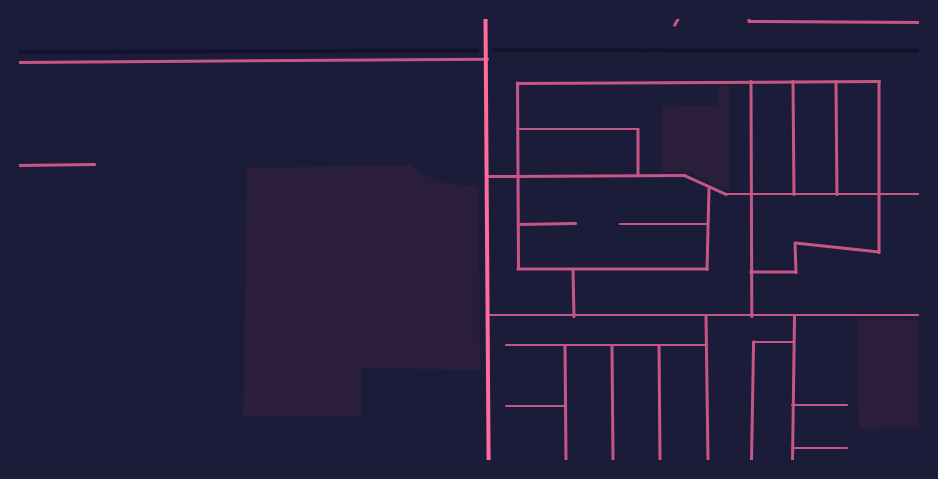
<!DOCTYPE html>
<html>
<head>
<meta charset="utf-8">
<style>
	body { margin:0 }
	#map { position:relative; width:938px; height:479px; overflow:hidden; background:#1b1b3a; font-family:"DejaVu Sans",sans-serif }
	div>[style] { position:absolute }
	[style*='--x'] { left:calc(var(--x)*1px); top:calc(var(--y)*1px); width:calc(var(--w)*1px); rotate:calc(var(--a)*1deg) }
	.green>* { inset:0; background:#2a1e3b }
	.canal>* { height:4px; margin:-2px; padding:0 2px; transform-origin:2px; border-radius:2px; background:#12122b }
	.minor>* { height:2.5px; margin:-1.25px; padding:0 1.25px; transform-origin:1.25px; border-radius:1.25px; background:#c65784 }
	.secondary>* { height:3.5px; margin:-1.75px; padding:0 1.75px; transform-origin:1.75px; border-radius:1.75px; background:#ff6b9d }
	span { translate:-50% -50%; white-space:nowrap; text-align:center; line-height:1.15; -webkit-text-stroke:3px #1b1b3a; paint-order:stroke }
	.frame { position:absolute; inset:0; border:19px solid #1b1b3a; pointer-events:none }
</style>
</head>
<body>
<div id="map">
	<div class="green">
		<div style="clip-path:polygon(729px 84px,729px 191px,715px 187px,692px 173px,662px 172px,662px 107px,718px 106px,718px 85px)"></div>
		<div style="clip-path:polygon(410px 165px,437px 182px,479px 187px,480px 370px,361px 368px,361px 416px,243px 416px,247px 168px)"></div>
		<div style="clip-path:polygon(857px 318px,920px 320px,920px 428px,859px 429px)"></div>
	</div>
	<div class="canal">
		<div style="--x:493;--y:50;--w:427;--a:0.1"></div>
		<div style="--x:18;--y:52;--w:459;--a:-0.2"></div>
	</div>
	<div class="minor">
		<div style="--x:749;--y:18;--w:3;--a:90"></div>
		<div style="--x:749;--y:21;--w:171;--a:0.3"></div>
		<div style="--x:674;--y:25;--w:8;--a:-60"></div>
		<div style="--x:18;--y:62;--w:469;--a:-0.4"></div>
		<div style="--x:751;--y:81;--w:235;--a:89.8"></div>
		<div style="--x:793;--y:81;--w:113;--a:89.5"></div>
		<div style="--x:836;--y:81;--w:113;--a:89.5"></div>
		<div style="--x:517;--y:129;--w:121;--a:0"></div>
		<div style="--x:638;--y:129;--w:46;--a:90"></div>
		<div style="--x:18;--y:165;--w:76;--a:-0.8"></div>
		<div style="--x:488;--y:176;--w:196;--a:-0.3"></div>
		<div style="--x:684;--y:175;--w:46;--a:24.3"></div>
		<div style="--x:726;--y:194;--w:194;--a:0"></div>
		<div style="--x:709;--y:188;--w:81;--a:91.4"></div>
		<div style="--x:707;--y:269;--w:189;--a:180"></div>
		<div style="--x:518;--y:269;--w:186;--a:-90.3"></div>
		<div style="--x:517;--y:83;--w:362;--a:-0.3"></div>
		<div style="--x:879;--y:81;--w:171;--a:90"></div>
		<div style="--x:879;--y:252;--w:84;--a:-173.9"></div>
		<div style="--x:795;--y:243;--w:29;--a:88"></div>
		<div style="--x:796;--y:272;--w:45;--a:180"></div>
		<div style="--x:518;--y:224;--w:57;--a:-1"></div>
		<div style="--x:620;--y:224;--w:87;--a:0"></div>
		<div style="--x:573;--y:269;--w:47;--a:88.8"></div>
		<div style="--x:488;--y:315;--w:432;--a:0"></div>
		<div style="--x:706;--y:316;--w:145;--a:89.2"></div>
		<div style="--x:506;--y:345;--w:201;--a:0"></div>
		<div style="--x:565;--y:345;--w:116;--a:89.5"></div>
		<div style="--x:612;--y:345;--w:116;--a:89.5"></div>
		<div style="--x:659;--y:345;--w:116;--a:89.5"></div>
		<div style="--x:792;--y:405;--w:55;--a:0"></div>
		<div style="--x:506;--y:406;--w:59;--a:0"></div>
		<div style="--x:792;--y:448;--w:55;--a:0"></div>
		<div style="--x:751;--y:461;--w:119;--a:-89"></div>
		<div style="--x:753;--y:342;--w:41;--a:0"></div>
		<div style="--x:792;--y:461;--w:145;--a:-89.2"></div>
	</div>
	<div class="secondary">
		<div style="--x:486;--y:18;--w:443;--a:89.6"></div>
	</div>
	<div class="frame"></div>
</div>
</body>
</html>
